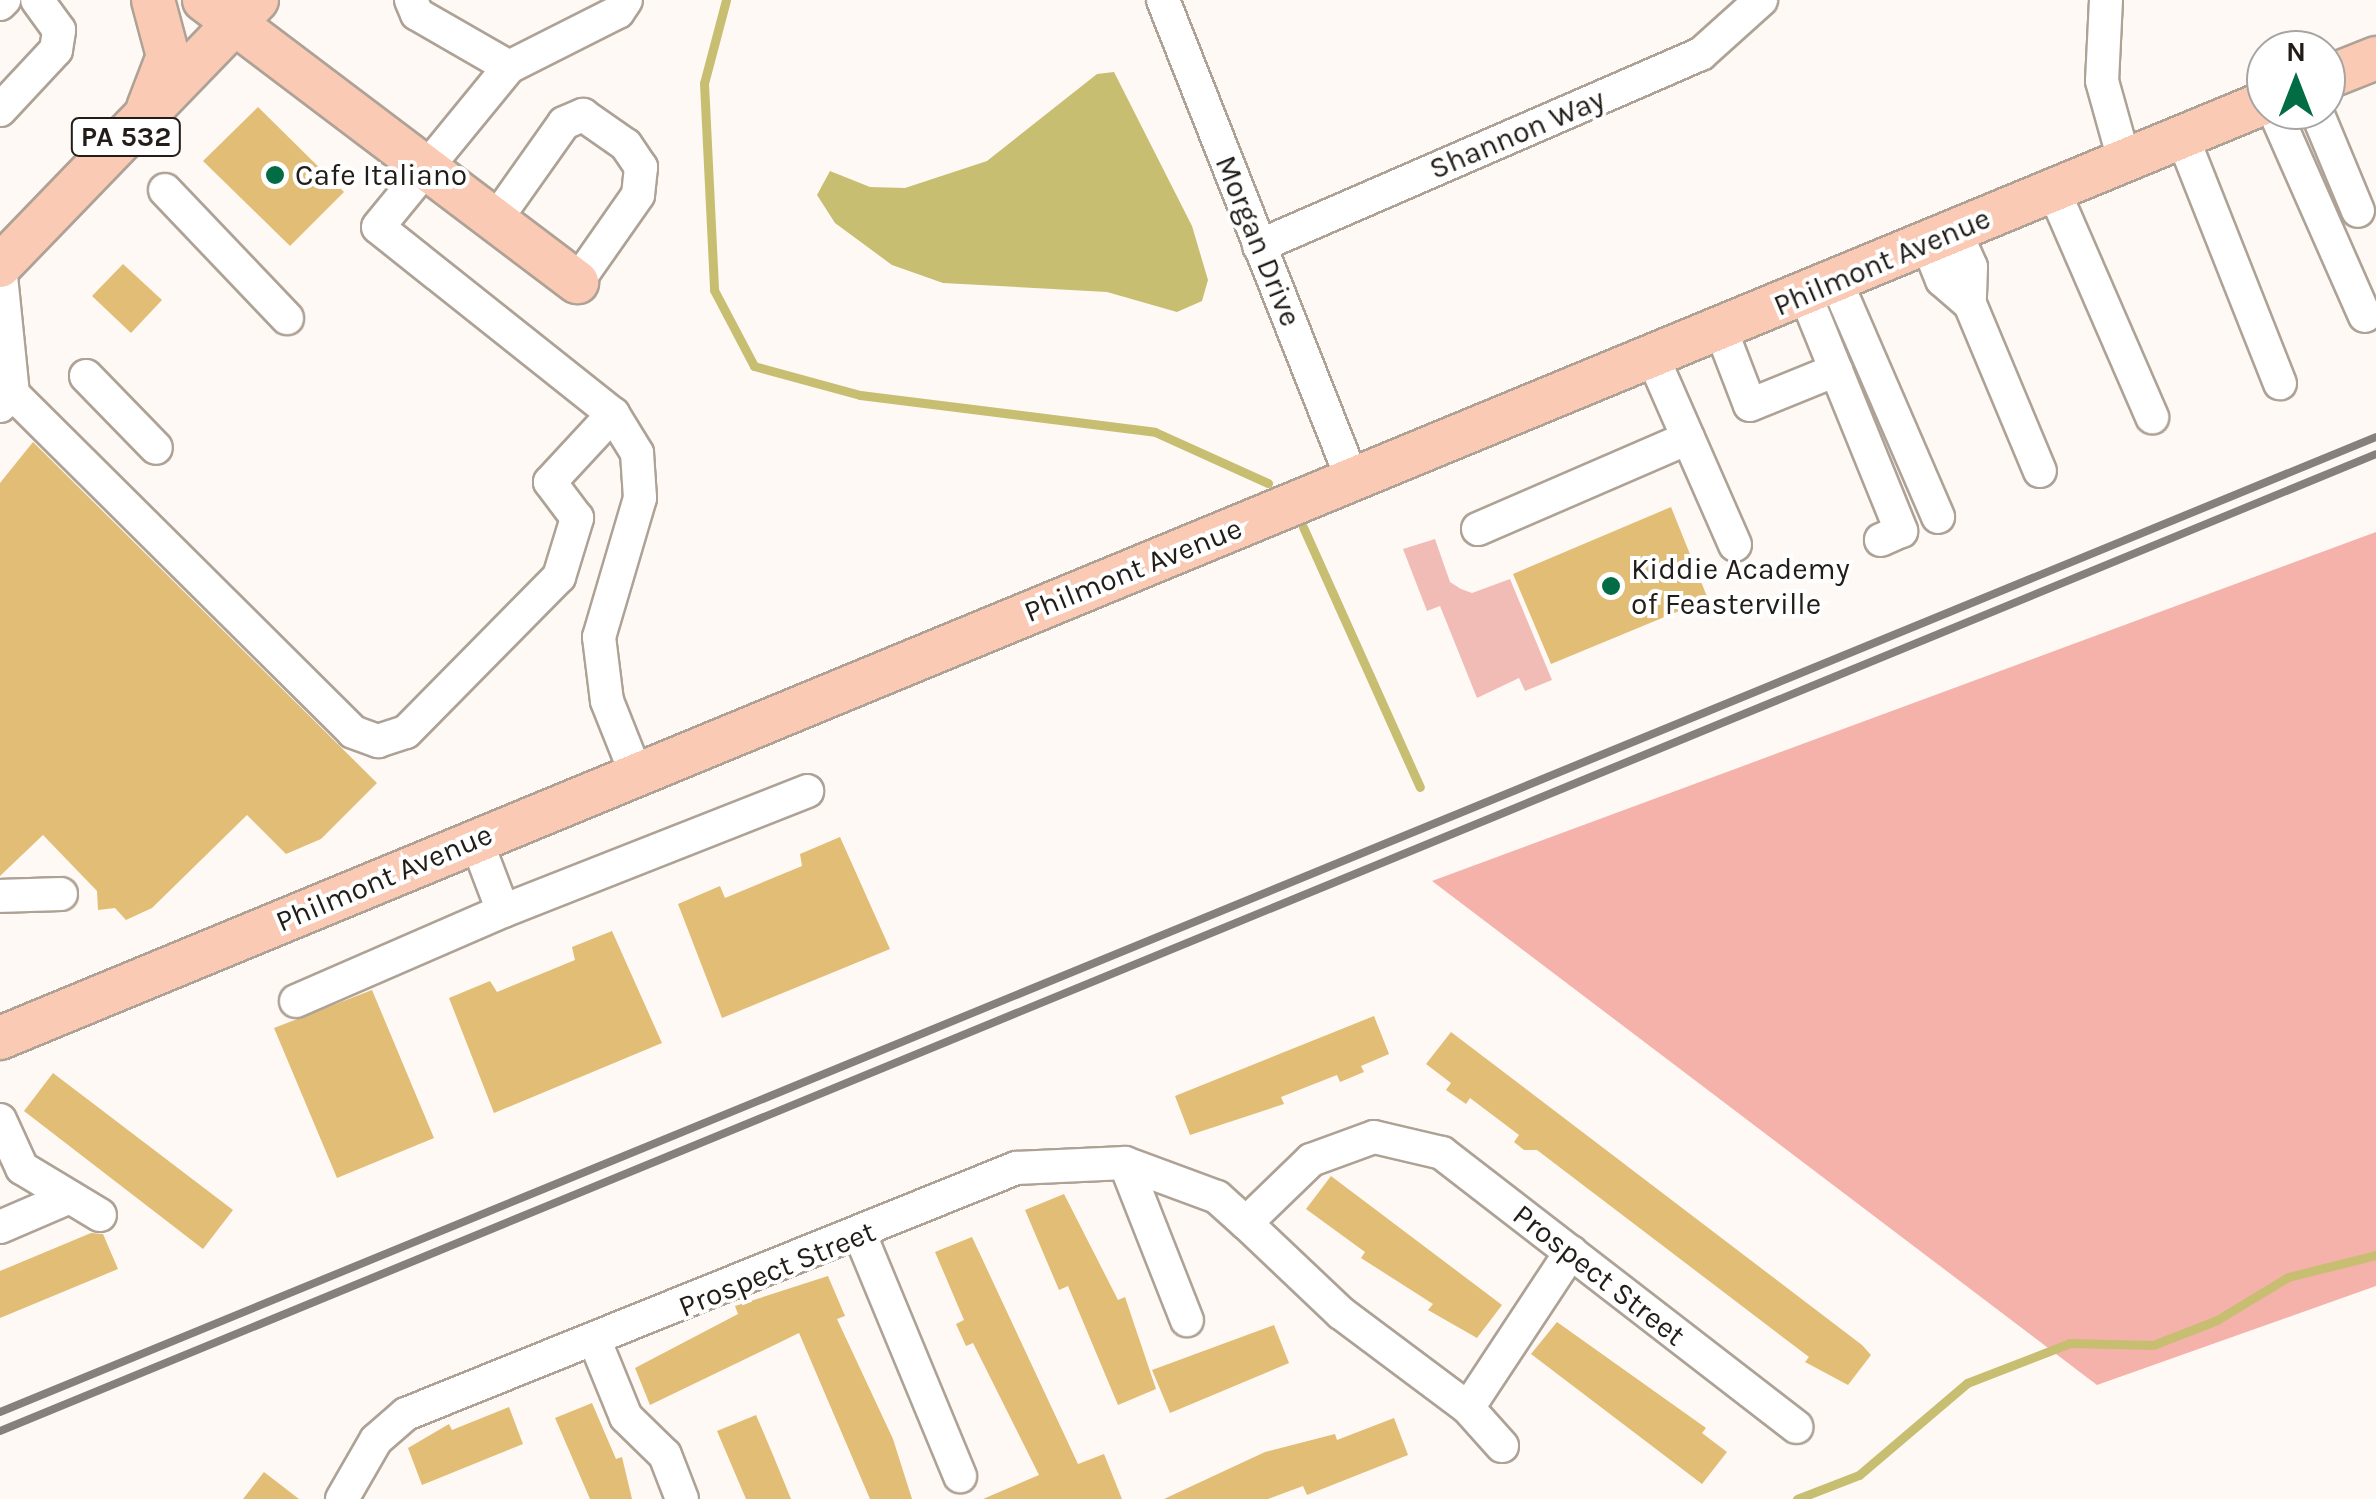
<!DOCTYPE html>
<html>
<head>
<meta charset="utf-8">
<style>
	body { margin:0 }
	#map { position:relative; width:2376px; height:1499px; overflow:hidden; background:#fef9f4; font-family:Karla,sans-serif }
	div>[style] { position:absolute }
	[style*='--x'] { left:calc(var(--x)*1px); top:calc(var(--y)*1px); width:calc(var(--w)*1px); rotate:calc(var(--a)*1deg) }
	.green>* { inset:0; background:#f2bcb6 }
	.forest>* { inset:0; background:#f5b2aa }
	.water>* { inset:0; background:#c7be71 }
	.stream>* { height:9px; margin:-4.5px; padding:0 4.5px; transform-origin:4.5px; border-radius:4.5px; background:#c7be71 }
	.building>* { inset:0; background:#e1bd76 }
	.roads { filter:drop-shadow(2px 0 #aea296) drop-shadow(-2px 0 #aea296) drop-shadow(0 2px #aea296) drop-shadow(0 -2px #aea296) }
	.minor>* { height:32px; margin:-16px; padding:0 16px; transform-origin:16px; border-radius:16px; background:#fff }
	.major>* { height:42px; margin:-21px; padding:0 21px; transform-origin:21px; border-radius:21px; background:#facab5 }
	.rail>* { height:8px; margin:-4px; padding:0 4px; transform-origin:4px; border-radius:4px; background:#85807c }
	.dots>* { width:28px; height:28px; translate:-50% -50%; box-sizing:border-box; border:5px solid #fff; border-radius:50% }
	span { translate:-50% -50%; white-space:nowrap; text-align:center; line-height:1.15; -webkit-text-stroke:8px #fff; paint-order:stroke }
	.shield-label span { padding:2px 8px; background:#fff; border:2px solid; border-radius:8px; -webkit-text-stroke-width:0 }
	.shield-label { font-size:28px; color:#221d19; font-weight:700 }
	.street-label { font-size:30px; color:#221d19 }
	.poi-label { font-size:30px; color:#221d19 }
	.left { translate:0 -50%; text-align:left }
	.north { position:absolute; left:2246px; top:30px; width:100px; height:100px; box-sizing:border-box; background:#fff; border:2px solid #a7a5a3; border-radius:50%; rotate:0deg; font-size:28px; font-weight:700; line-height:40px; text-align:center; color:#221d19 }
	.north::after { content:''; display:block; margin:auto; width:35px; height:45px; background:#026d45; clip-path:polygon(50% 0,100% 100%,50% 72%,0 100%) }
</style>
</head>
<body>
<div id="map">
	<div class="green">
		<div style="clip-path:polygon(1435px 539px,1450px 582px,1461px 589px,1472px 593px,1510px 579px,1552px 680px,1525px 691px,1519px 678px,1477px 698px,1440px 606px,1427px 611px,1403px 549px)"></div>
	</div>
	<div class="forest">
		<div style="clip-path:polygon(2376px 532px,2376px 1286px,2097px 1385px,1432px 881px)"></div>
	</div>
	<div class="water">
		<div style="clip-path:polygon(1114px 72px,1192px 226px,1208px 280px,1202px 301px,1177px 312px,1107px 292px,943px 283px,892px 265px,835px 223px,817px 195px,830px 171px,870px 187px,905px 188px,987px 161px,1097px 74px)"></div>
	</div>
	<div class="stream">
		<div style="--x:726;--y:0;--w:86;--a:104.8"></div>
		<div style="--x:704;--y:83;--w:207;--a:87.2"></div>
		<div style="--x:714;--y:290;--w:86;--a:62.2"></div>
		<div style="--x:754;--y:366;--w:110;--a:15.3"></div>
		<div style="--x:860;--y:395;--w:297;--a:7.1"></div>
		<div style="--x:1155;--y:432;--w:124;--a:24.3"></div>
		<div style="--x:1303;--y:527;--w:285;--a:65.8"></div>
		<div style="--x:1797;--y:1499;--w:66;--a:-21.2"></div>
		<div style="--x:1859;--y:1475;--w:142;--a:-40.4"></div>
		<div style="--x:1967;--y:1383;--w:110;--a:-21.2"></div>
		<div style="--x:2070;--y:1343;--w:83;--a:1.4"></div>
		<div style="--x:2153;--y:1345;--w:69;--a:-21.3"></div>
		<div style="--x:2217;--y:1320;--w:83;--a:-31.2"></div>
		<div style="--x:2288;--y:1277;--w:91;--a:-14"></div>
	</div>
	<div class="building">
		<div style="clip-path:polygon(258px 107px,344px 192px,290px 246px,203px 161px)"></div>
		<div style="clip-path:polygon(123px 264px,162px 300px,131px 333px,92px 296px)"></div>
		<div style="clip-path:polygon(33px 442px,377px 783px,321px 839px,286px 854px,247px 815px,152px 908px,126px 920px,115px 908px,98px 910px,97px 891px,43px 835px,0 876px,0 483px)"></div>
		<div style="clip-path:polygon(1671px 507px,1708px 599px,1551px 664px,1513px 574px)"></div>
		<div style="clip-path:polygon(840px 837px,890px 949px,722px 1018px,678px 904px,720px 886px,725px 898px,802px 866px,800px 854px)"></div>
		<div style="clip-path:polygon(612px 931px,662px 1043px,494px 1113px,449px 998px,490px 981px,497px 992px,575px 960px,572px 947px)"></div>
		<div style="clip-path:polygon(372px 990px,434px 1138px,337px 1178px,274px 1028px)"></div>
		<div style="clip-path:polygon(1374px 1016px,1389px 1054px,1361px 1066px,1364px 1072px,1340px 1082px,1337px 1075px,1281px 1097px,1284px 1104px,1190px 1135px,1175px 1096px)"></div>
		<div style="clip-path:polygon(1451px 1032px,1862px 1345px,1871px 1355px,1848px 1385px,1805px 1362px,1809px 1357px,1537px 1150px,1524px 1150px,1514px 1142px,1519px 1135px,1470px 1098px,1466px 1104px,1446px 1090px,1451px 1083px,1426px 1064px)"></div>
		<div style="clip-path:polygon(53px 1073px,233px 1210px,203px 1249px,24px 1111px)"></div>
		<div style="clip-path:polygon(1331px 1176px,1502px 1305px,1477px 1338px,1428px 1310px,1433px 1304px,1361px 1258px,1365px 1252px,1306px 1209px)"></div>
		<div style="clip-path:polygon(1064px 1194px,1118px 1300px,1125px 1297px,1156px 1389px,1118px 1405px,1068px 1286px,1059px 1290px,1025px 1210px)"></div>
		<div style="clip-path:polygon(91px 1233px,103px 1234px,118px 1269px,0 1318px,0 1271px)"></div>
		<div style="clip-path:polygon(972px 1237px,1078px 1464px,1104px 1454px,1122px 1499px,983px 1499px,1039px 1475px,973px 1343px,966px 1346px,956px 1324px,964px 1320px,935px 1252px)"></div>
		<div style="clip-path:polygon(828px 1276px,845px 1316px,837px 1319px,893px 1439px,912px 1499px,870px 1499px,799px 1333px,650px 1405px,635px 1368px,738px 1314px,735px 1306px)"></div>
		<div style="clip-path:polygon(1557px 1322px,1706px 1428px,1702px 1433px,1727px 1452px,1702px 1484px,1531px 1354px)"></div>
		<div style="clip-path:polygon(1274px 1325px,1289px 1363px,1170px 1413px,1152px 1370px)"></div>
		<div style="clip-path:polygon(592px 1403px,616px 1459px,622px 1457px,632px 1499px,590px 1499px,555px 1418px)"></div>
		<div style="clip-path:polygon(509px 1407px,523px 1444px,422px 1485px,408px 1448px,449px 1424px,452px 1430px)"></div>
		<div style="clip-path:polygon(756px 1415px,773px 1455px,791px 1499px,746px 1499px,717px 1431px)"></div>
		<div style="clip-path:polygon(1394px 1418px,1408px 1455px,1307px 1495px,1303px 1486px,1268px 1499px,1164px 1499px,1265px 1452px,1335px 1434px,1337px 1440px)"></div>
		<div style="clip-path:polygon(264px 1472px,299px 1499px,243px 1499px)"></div>
	</div>
	<div class="roads">
		<div class="minor">
			<div style="--x:411;--y:0;--w:15;--a:67"></div>
			<div style="--x:417;--y:14;--w:106;--a:29.9"></div>
			<div style="--x:1163;--y:0;--w:517;--a:68.45"></div>
			<div style="--x:2106;--y:0;--w:81;--a:92.8"></div>
			<div style="--x:2102;--y:81;--w:82;--a:74.4"></div>
			<div style="--x:0;--y:4;--w:6;--a:-45"></div>
			<div style="--x:0;--y:110;--w:82;--a:-47"></div>
			<div style="--x:56;--y:50;--w:20;--a:-81"></div>
			<div style="--x:59;--y:30;--w:37;--a:-126"></div>
			<div style="--x:2274;--y:110;--w:225;--a:66.2"></div>
			<div style="--x:2316;--y:110;--w:109;--a:67.4"></div>
			<div style="--x:2182;--y:136;--w:266;--a:68.4"></div>
			<div style="--x:2053;--y:189;--w:249;--a:66.5"></div>
			<div style="--x:165;--y:190;--w:177;--a:46.4"></div>
			<div style="--x:494;--y:222;--w:121;--a:-54.7"></div>
			<div style="--x:564;--y:123;--w:21;--a:-23"></div>
			<div style="--x:583;--y:115;--w:52;--a:34.9"></div>
			<div style="--x:626;--y:145;--w:27;--a:56"></div>
			<div style="--x:641;--y:167;--w:28;--a:96"></div>
			<div style="--x:638;--y:195;--w:106;--a:125"></div>
			<div style="--x:1955;--y:231;--w:39;--a:66"></div>
			<div style="--x:1971;--y:267;--w:37;--a:92"></div>
			<div style="--x:1970;--y:304;--w:181;--a:67.3"></div>
			<div style="--x:1927;--y:243;--w:40;--a:68"></div>
			<div style="--x:1942;--y:280;--w:37;--a:41"></div>
			<div style="--x:1259;--y:246;--w:482;--a:-23.5"></div>
			<div style="--x:1701;--y:54;--w:81;--a:-42"></div>
			<div style="--x:0;--y:266;--w:129;--a:84.2"></div>
			<div style="--x:1836;--y:281;--w:257;--a:66.6"></div>
			<div style="--x:1805;--y:294;--w:256;--a:67.9"></div>
			<div style="--x:1901;--y:531;--w:22;--a:156"></div>
			<div style="--x:1721;--y:330;--w:80;--a:68.9"></div>
			<div style="--x:1750;--y:405;--w:93;--a:-22.1"></div>
			<div style="--x:1653;--y:358;--w:204;--a:66.3"></div>
			<div style="--x:86;--y:376;--w:100;--a:45.8"></div>
			<div style="--x:0;--y:406;--w:18;--a:-43"></div>
			<div style="--x:13;--y:394;--w:479;--a:44.8"></div>
			<div style="--x:353;--y:732;--w:27;--a:20"></div>
			<div style="--x:378;--y:741;--w:29;--a:-18"></div>
			<div style="--x:406;--y:732;--w:218;--a:-45.4"></div>
			<div style="--x:559;--y:577;--w:62;--a:-73"></div>
			<div style="--x:577;--y:518;--w:45;--a:-126.9"></div>
			<div style="--x:550;--y:482;--w:93;--a:-47.2"></div>
			<div style="--x:613;--y:414;--w:300;--a:-141.5"></div>
			<div style="--x:378;--y:227;--w:207;--a:-50.7"></div>
			<div style="--x:509;--y:67;--w:122;--a:-26.8"></div>
			<div style="--x:618;--y:12;--w:14;--a:-56"></div>
			<div style="--x:613;--y:414;--w:46;--a:58.4"></div>
			<div style="--x:637;--y:453;--w:45;--a:86.2"></div>
			<div style="--x:640;--y:498;--w:145;--a:106.4"></div>
			<div style="--x:599;--y:637;--w:64;--a:82.9"></div>
			<div style="--x:607;--y:701;--w:79;--a:68.3"></div>
			<div style="--x:1478;--y:529;--w:229;--a:-23.4"></div>
			<div style="--x:476;--y:840;--w:76;--a:69.2"></div>
			<div style="--x:503;--y:911;--w:327;--a:-21.5"></div>
			<div style="--x:0;--y:896;--w:61;--a:-1.9"></div>
			<div style="--x:296;--y:1001;--w:226;--a:-23.5"></div>
			<div style="--x:0;--y:1120;--w:53;--a:65.4"></div>
			<div style="--x:22;--y:1168;--w:91;--a:31.1"></div>
			<div style="--x:1125;--y:1163;--w:169;--a:68.5"></div>
			<div style="--x:1246;--y:1223;--w:131;--a:43.5"></div>
			<div style="--x:1341;--y:1313;--w:159;--a:36.8"></div>
			<div style="--x:1468;--y:1408;--w:51;--a:48.2"></div>
			<div style="--x:0;--y:1227;--w:76;--a:-23.2"></div>
			<div style="--x:861;--y:1237;--w:259;--a:67.5"></div>
			<div style="--x:595;--y:1341;--w:82;--a:67.8"></div>
			<div style="--x:626;--y:1417;--w:54;--a:44.3"></div>
			<div style="--x:665;--y:1455;--w:47;--a:68.9"></div>
			<div style="--x:1468;--y:1408;--w:187;--a:-56.6"></div>
			<div style="--x:342;--y:1499;--w:68;--a:-60"></div>
			<div style="--x:376;--y:1440;--w:40;--a:-41"></div>
			<div style="--x:406;--y:1414;--w:658;--a:-21.96"></div>
			<div style="--x:1016;--y:1168;--w:109;--a:-2.6"></div>
			<div style="--x:1125;--y:1163;--w:98;--a:20.3"></div>
			<div style="--x:1217;--y:1197;--w:39;--a:42"></div>
			<div style="--x:1246;--y:1223;--w:91;--a:-44.1"></div>
			<div style="--x:1311;--y:1160;--w:67;--a:-20.1"></div>
			<div style="--x:1374;--y:1137;--w:70;--a:13.2"></div>
			<div style="--x:1442;--y:1153;--w:448;--a:37.7"></div>
		</div>
		<div class="major">
			<div style="--x:204;--y:0;--w:468;--a:37.1"></div>
			<div style="--x:2326;--y:78;--w:54;--a:-21.8"></div>
			<div style="--x:148;--y:108;--w:56;--a:-69"></div>
			<div style="--x:168;--y:56;--w:58;--a:-105"></div>
			<div style="--x:0;--y:266;--w:370;--a:-46"></div>
			<div style="--x:0;--y:1038;--w:2452;--a:-22.44"></div>
		</div>
	</div>
	<div class="rail">
		<div style="--x:0;--y:1412;--w:2568;--a:-22.31"></div>
		<div style="--x:0;--y:1431;--w:2569;--a:-22.35"></div>
	</div>
	<div class="dots">
		<div style="left:275px;top:175px;background:#026d45"></div>
		<div style="left:1611px;top:586px;background:#026d45"></div>
	</div>
	<div class="shield-label">
		<span style="left:126px;top:137px">PA 532</span>
	</div>
	<div class="street-label">
		<span style="left:1517px;top:134px;rotate:-23deg">Shannon Way</span>
		<span style="left:1258px;top:241px;rotate:68deg">Morgan Drive</span>
		<span style="left:1882px;top:262px;rotate:-23deg">Philmont Avenue</span>
		<span style="left:1133px;top:570px;rotate:-22deg">Philmont Avenue</span>
		<span style="left:384px;top:878px;rotate:-23deg">Philmont Avenue</span>
		<span style="left:777px;top:1269px;rotate:-22deg">Prospect Street</span>
		<span style="left:1599px;top:1275px;rotate:38deg">Prospect Street</span>
	</div>
	<div class="poi-label">
		<span class="left" style="left:295px;top:175px">Cafe Italiano</span>
		<span class="left" style="left:1631px;top:586px">Kiddie Academy<br>of Feasterville</span>
	</div>
	<div class="north">N</div>
</div>
</body>
</html>
